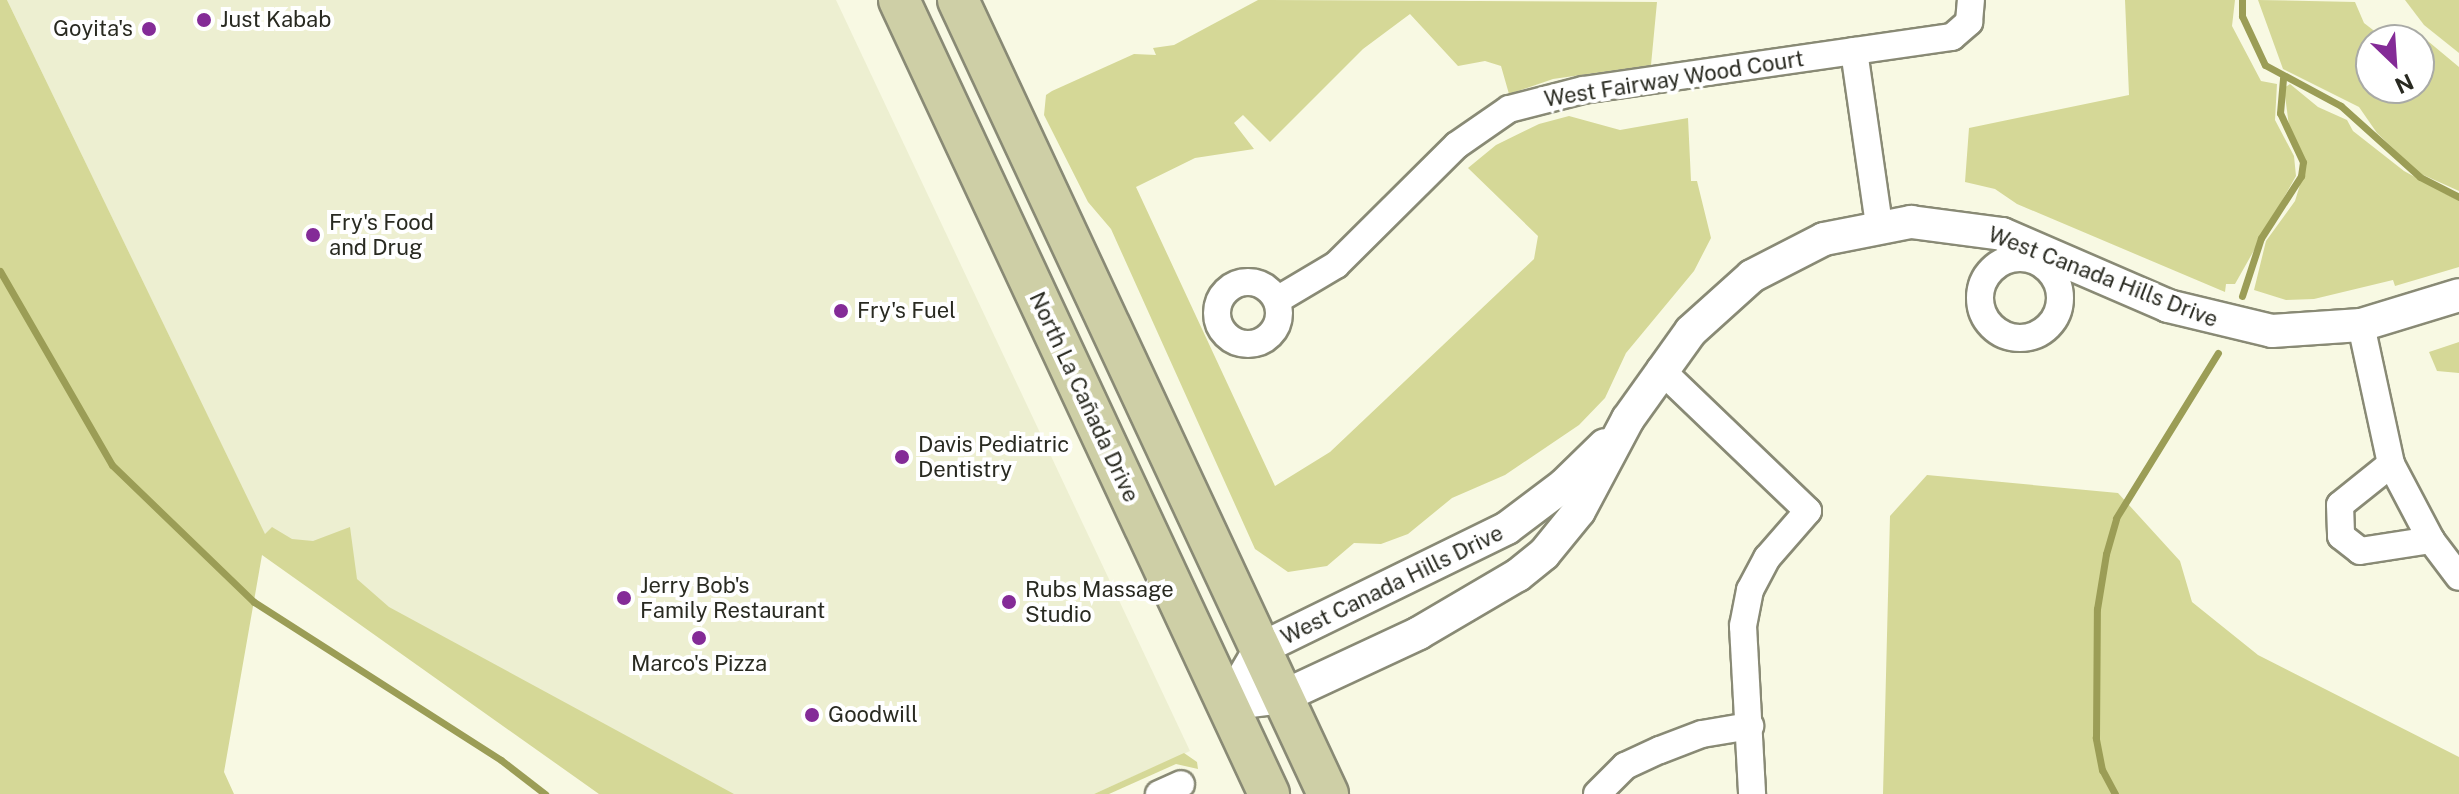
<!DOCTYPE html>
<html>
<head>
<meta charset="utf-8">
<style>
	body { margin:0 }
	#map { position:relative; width:2459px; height:794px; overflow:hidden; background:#f8f9e3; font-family:"Public Sans",sans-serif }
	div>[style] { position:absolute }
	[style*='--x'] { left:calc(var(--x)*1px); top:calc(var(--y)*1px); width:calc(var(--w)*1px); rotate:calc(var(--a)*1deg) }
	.built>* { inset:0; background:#edefd1 }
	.green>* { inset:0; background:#d5d897 }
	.stream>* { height:7px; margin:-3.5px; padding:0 3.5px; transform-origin:3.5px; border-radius:3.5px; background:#9b9d56 }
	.roads { filter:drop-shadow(2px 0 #898a75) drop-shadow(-2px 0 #898a75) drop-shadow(0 2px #898a75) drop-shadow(0 -2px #898a75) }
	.minor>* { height:26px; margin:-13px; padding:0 13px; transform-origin:13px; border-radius:13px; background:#fff }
	.minor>.ring { margin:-13px; padding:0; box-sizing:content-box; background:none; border:26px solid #fff; border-radius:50% }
	.tertiary>* { height:32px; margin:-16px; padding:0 16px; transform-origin:16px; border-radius:16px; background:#fff }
	.primary>* { height:40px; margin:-20px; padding:0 20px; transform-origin:20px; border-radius:20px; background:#cecfa6 }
	.dots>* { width:22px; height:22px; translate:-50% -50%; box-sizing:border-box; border:4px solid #fff; border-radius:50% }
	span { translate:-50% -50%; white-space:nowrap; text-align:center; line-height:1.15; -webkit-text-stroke:8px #fff; paint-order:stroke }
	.poi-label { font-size:22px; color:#292a21 }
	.left { translate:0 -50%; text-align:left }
	.right { translate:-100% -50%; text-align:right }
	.street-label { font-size:22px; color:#292a21 }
	.north { position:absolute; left:2355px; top:24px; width:80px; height:80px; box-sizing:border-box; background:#fff; border:2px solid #a9aaa6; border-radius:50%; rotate:155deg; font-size:22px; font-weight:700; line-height:32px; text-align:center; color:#292a21 }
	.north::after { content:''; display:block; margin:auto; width:28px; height:36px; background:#842b97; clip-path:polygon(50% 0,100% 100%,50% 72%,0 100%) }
</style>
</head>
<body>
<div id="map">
	<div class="built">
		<div style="clip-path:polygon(7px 0,836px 0,1190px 751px,1094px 794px,599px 794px,265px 535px)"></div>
	</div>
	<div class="green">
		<div style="clip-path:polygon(0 0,7px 0,265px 534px,272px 527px,292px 539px,313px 541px,350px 527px,357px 579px,389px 607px,734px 794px,599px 794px,262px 555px,224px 772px,234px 794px,0 794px)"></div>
		<div style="clip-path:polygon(1258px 0,1657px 2px,1651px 65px,1553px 79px,1509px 94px,1501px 66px,1485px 61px,1458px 66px,1410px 14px,1363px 49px,1270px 142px,1243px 115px,1234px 123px,1254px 149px,1195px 158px,1136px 187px,1275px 486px,1330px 452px,1534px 259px,1538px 236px,1468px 168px,1496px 145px,1539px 124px,1569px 116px,1620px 130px,1688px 118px,1691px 181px,1697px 181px,1711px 238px,1694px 271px,1626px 353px,1605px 398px,1579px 425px,1505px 475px,1452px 498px,1408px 534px,1381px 544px,1354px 543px,1327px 566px,1288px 572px,1255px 549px,1111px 229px,1088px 202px,1044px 115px,1046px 95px,1052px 91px,1134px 54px,1156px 55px,1153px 48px,1174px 45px)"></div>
		<div style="clip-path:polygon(2125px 0,2235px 0,2232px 26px,2261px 81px,2277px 84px,2275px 120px,2294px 156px,2296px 176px,2235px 284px,2226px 284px,2225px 292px,2017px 204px,1995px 189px,1965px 182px,1969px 128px,2129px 95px)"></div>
		<div style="clip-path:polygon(2258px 0,2355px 2px,2364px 23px,2386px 40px,2371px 40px,2371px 57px,2358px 69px,2371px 70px,2371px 88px,2419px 88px,2417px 40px,2423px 37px,2459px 67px,2459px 191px,2419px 173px,2377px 133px,2359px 107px,2283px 69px)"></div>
		<div style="clip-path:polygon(2405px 0,2459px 0,2459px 53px,2424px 25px)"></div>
		<div style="clip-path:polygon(2290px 84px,2318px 107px,2347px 120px,2353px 131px,2404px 171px,2459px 201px,2459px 267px,2395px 286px,2393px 280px,2314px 299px,2286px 300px,2254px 290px,2266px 241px,2295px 201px,2306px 165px,2289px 126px,2284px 88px)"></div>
		<div style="clip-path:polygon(2459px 342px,2459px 373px,2437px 371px,2429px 352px)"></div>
		<div style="clip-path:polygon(1927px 475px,2118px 493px,2180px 561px,2192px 602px,2258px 655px,2459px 757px,2459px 794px,1883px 794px,1890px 516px)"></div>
		<div style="clip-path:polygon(1184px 753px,1197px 762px,1198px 769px,1176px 764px,1109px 794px,1094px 794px)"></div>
	</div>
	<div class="stream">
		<div style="--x:2242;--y:0;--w:16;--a:90"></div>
		<div style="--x:2242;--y:16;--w:54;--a:64.9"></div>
		<div style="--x:2265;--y:65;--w:86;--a:28.3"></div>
		<div style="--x:2341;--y:106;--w:106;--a:41.9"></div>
		<div style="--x:2420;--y:177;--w:44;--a:27.1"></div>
		<div style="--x:0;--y:271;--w:224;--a:60"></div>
		<div style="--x:112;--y:465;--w:197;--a:44"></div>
		<div style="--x:254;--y:602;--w:293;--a:32.6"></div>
		<div style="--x:501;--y:760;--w:56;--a:37.7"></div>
		<div style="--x:2242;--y:296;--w:61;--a:-71.9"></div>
		<div style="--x:2261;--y:238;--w:74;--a:-57.2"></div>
		<div style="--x:2301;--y:176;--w:14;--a:-82"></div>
		<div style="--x:2303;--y:162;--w:54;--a:-115.1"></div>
		<div style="--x:2280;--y:113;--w:36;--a:-85"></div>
		<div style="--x:2115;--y:794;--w:27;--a:-118"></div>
		<div style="--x:2102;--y:770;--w:33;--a:-101"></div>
		<div style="--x:2096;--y:738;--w:129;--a:-89.6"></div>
		<div style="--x:2097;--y:609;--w:56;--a:-80.7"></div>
		<div style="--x:2106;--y:554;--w:37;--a:-74"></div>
		<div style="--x:2116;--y:518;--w:194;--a:-58.3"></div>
	</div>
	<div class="roads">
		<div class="minor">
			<div style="--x:1854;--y:51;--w:176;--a:81.8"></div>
			<div class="ring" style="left:1980px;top:258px;width:54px;height:54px"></div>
			<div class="ring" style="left:1217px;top:282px;width:36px;height:36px"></div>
			<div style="--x:1277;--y:300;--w:69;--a:-30.7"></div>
			<div style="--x:1336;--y:265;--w:170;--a:-44.8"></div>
			<div style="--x:1457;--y:145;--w:63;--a:-34.7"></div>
			<div style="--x:1509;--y:109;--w:76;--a:-14.4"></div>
			<div style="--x:1583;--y:90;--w:373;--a:-8.2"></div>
			<div style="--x:1952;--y:37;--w:23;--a:-41"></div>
			<div style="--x:1969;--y:22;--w:22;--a:-85"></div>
			<div style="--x:2361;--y:325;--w:142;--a:77.8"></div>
			<div style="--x:2391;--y:464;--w:86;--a:62.2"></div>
			<div style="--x:2431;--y:540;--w:46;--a:52.9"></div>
			<div style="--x:1660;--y:369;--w:205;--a:43.8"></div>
			<div style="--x:1808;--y:511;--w:62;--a:131.1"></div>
			<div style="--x:1767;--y:558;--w:36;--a:118"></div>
			<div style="--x:1750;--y:590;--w:37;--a:101"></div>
			<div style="--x:1743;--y:626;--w:168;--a:86.9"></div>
			<div style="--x:2391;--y:464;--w:65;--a:141.2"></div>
			<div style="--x:2340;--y:505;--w:31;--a:88"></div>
			<div style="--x:2341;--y:536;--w:24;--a:38"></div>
			<div style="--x:2360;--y:551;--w:72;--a:-8.8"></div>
			<div style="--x:1159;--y:794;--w:24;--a:-24"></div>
			<div style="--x:1597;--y:794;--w:40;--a:-45"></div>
			<div style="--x:1625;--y:766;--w:38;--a:-25"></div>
			<div style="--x:1660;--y:750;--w:45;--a:-20.9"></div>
			<div style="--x:1702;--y:734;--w:49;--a:-9.5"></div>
		</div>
		<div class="tertiary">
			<div style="--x:1228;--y:704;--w:54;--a:-7.4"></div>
			<div style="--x:1282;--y:697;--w:151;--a:-25"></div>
			<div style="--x:1419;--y:633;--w:115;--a:-30.4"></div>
			<div style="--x:1518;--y:575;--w:33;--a:-39"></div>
			<div style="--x:1544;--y:554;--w:55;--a:-50.9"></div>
			<div style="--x:1579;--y:511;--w:104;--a:-62"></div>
			<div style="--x:1628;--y:419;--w:108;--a:-54.4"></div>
			<div style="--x:1691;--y:331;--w:82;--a:-42"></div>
			<div style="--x:1752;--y:276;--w:81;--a:-27.2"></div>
			<div style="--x:1824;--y:239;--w:89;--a:-11.1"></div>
			<div style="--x:1911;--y:222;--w:92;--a:7.5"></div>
			<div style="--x:2002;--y:234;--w:181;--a:23.4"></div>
			<div style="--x:2168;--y:306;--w:107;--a:13.5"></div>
			<div style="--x:2272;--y:331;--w:89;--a:-3.9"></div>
			<div style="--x:2361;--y:325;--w:102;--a:-17"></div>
			<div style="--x:1228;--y:704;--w:64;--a:-59.8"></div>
			<div style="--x:1260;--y:649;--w:275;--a:-26.1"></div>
			<div style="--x:1507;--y:528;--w:71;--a:-37"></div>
			<div style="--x:1564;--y:485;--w:57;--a:-44.3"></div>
		</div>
		<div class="primary">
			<div style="--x:899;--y:0;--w:876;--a:65.01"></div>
			<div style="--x:958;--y:0;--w:876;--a:65.01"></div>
		</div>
	</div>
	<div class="dots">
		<div style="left:204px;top:20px;background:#842b97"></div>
		<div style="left:149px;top:29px;background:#842b97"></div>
		<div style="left:313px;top:235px;background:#842b97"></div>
		<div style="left:841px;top:311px;background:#842b97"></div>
		<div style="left:902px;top:457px;background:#842b97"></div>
		<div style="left:624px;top:598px;background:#842b97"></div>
		<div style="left:1009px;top:602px;background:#842b97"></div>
		<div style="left:699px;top:638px;background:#842b97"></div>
		<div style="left:812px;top:715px;background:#842b97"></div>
	</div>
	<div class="poi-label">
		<span class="left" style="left:220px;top:20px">Just Kabab</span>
		<span class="right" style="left:133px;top:29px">Goyita's</span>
		<span class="left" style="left:329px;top:235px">Fry's Food<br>and Drug</span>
		<span class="left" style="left:857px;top:311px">Fry's Fuel</span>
		<span class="left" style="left:918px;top:457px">Davis Pediatric<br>Dentistry</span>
		<span class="left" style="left:640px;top:598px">Jerry Bob's<br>Family Restaurant</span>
		<span class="left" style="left:1025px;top:602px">Rubs Massage<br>Studio</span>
		<span style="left:699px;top:664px">Marco's Pizza</span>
		<span class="left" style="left:828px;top:715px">Goodwill</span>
	</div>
	<div class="street-label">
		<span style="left:1674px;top:79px;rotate:-9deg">West Fairway Wood Court</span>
		<span style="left:2103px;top:277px;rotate:21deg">West Canada Hills Drive</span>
		<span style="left:1084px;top:397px;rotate:65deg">North La Cañada Drive</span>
		<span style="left:1392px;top:585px;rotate:-26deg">West Canada Hills Drive</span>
	</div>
	<div class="north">N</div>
</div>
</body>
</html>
